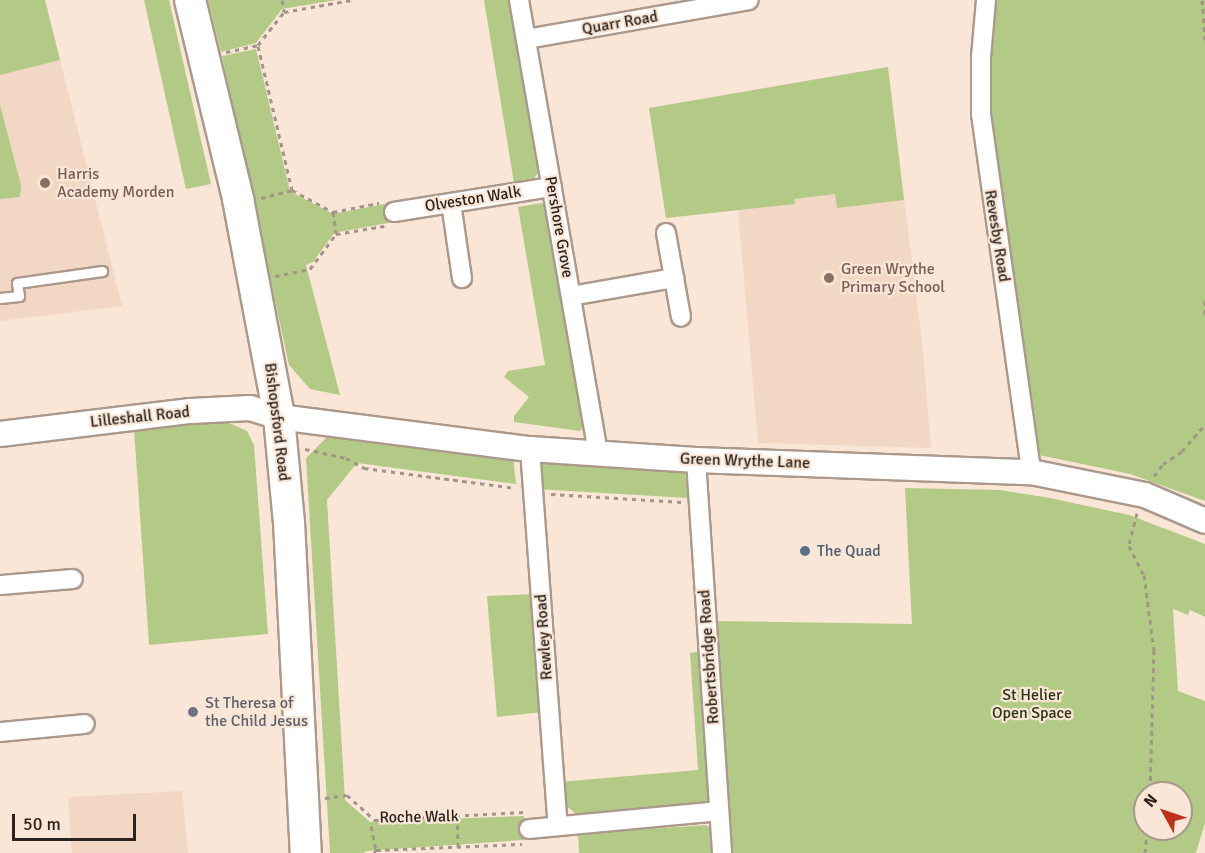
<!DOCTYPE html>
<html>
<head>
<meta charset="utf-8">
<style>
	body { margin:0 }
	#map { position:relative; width:1205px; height:853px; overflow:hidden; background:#f9e6d6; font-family:Signika,sans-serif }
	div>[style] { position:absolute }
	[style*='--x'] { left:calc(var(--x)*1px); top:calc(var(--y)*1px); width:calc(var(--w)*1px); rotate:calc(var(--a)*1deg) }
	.built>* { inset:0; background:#f2d8c4 }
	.green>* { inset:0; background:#b3ca86 }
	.path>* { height:3px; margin-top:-1.5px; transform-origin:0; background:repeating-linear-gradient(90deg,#a29488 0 4.5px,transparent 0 9px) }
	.roads { filter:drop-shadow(2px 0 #ab998b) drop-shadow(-2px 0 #ab998b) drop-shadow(0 2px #ab998b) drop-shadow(0 -2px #ab998b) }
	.service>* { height:9px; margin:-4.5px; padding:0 4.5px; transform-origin:4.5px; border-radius:4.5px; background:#fff }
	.minor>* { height:18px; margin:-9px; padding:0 9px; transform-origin:9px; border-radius:9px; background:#fff }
	.tertiary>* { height:24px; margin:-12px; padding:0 12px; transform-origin:12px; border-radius:12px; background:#fff }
	.primary>* { height:30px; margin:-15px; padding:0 15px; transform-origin:15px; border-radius:15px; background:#fff }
	.dots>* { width:16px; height:16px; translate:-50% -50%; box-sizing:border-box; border:3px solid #f9e6d6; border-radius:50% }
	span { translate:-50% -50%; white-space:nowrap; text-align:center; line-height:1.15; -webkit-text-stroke:4.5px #f9e6d6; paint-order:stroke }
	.street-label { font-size:16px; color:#2a231e }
	.education-label { font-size:16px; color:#785e54 }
	.left { translate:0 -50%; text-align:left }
	.service-label { font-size:16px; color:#4e5e75 }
	.park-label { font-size:16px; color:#293412 }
	.worship-label { font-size:16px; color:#5b616d }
	.north { position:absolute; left:1133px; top:781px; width:60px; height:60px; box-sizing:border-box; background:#f9e6d6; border:2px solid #a6988c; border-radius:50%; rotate:310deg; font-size:16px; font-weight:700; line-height:24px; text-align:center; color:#2a231e }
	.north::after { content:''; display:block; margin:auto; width:21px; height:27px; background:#be321c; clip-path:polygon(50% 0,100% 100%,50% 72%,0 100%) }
	.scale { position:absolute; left:12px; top:814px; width:124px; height:27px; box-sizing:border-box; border:3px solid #2a231e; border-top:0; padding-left:8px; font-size:18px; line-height:21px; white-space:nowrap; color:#2a231e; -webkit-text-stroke:4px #f9e6d6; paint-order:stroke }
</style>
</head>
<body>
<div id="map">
	<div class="built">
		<div style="clip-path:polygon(0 0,45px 0,122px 306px,0 321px)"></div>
		<div style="clip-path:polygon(888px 67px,923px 351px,931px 448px,758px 443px,738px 210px,666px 218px,649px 108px)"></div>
		<div style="clip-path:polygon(182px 791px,188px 853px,72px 853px,68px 797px)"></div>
	</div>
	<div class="green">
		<div style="clip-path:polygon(0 0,45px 0,60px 60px,0 75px)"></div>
		<div style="clip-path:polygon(144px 0,169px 0,211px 184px,186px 189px)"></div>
		<div style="clip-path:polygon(208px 0,336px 0,282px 9px,256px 43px,221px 52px)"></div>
		<div style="clip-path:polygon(484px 0,514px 0,540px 170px,533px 180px,514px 183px)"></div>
		<div style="clip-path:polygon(994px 0,1205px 0,1205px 501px,1130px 474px,1039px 455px,989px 120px,989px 44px)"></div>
		<div style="clip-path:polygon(256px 49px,290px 191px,333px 214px,390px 203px,393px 222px,334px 233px,313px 262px,306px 265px,340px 395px,310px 389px,289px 365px,222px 56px)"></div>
		<div style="clip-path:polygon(888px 67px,904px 200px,837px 208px,835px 194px,794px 199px,795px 204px,666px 218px,649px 108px)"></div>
		<div style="clip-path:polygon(0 105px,21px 185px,20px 197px,0 199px)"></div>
		<div style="clip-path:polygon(541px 203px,550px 209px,586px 423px,580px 431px,514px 422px,514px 416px,529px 397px,504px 377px,508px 371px,545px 365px,518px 207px)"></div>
		<div style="clip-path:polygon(220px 419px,247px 431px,254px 445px,268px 634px,149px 645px,134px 429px)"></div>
		<div style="clip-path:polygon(330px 434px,513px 457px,516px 484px,357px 463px,327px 500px,345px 800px,370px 822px,524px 816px,524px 840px,366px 851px,364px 853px,330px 853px,306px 458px)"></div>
		<div style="clip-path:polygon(539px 462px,685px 471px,688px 498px,537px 489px)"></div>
		<div style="clip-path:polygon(evenodd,905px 488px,1000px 490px,1050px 498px,1129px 515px,1205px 544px,1205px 617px,1190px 610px,1188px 615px,1173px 609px,1178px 691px,1205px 701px,1205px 823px,1196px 853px,733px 853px,715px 621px,912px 624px,905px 488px,1145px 793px,1181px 793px,1181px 829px,1145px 829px,1145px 793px)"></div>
		<div style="clip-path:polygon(535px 594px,544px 712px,497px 717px,487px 596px)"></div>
		<div style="clip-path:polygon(698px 652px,709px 805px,578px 815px,560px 801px,559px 782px,698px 770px,690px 653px)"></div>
		<div style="clip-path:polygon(706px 825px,712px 829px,713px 853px,579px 853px,578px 834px)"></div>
	</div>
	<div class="path">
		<div style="--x:282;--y:0;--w:12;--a:81"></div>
		<div style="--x:1202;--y:0;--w:40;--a:85.7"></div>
		<div style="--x:258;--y:46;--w:148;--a:76.7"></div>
		<div style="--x:226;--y:52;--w:33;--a:-12"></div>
		<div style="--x:258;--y:45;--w:42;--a:-51.8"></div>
		<div style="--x:284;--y:12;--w:68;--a:-10.2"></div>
		<div style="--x:261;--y:198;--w:32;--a:-14"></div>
		<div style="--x:292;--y:190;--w:47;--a:28.2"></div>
		<div style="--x:333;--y:212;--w:47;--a:-11.1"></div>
		<div style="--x:333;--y:212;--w:22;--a:82"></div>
		<div style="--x:275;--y:276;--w:36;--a:-11"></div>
		<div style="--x:310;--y:269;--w:44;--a:-53.4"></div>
		<div style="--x:336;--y:234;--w:49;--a:-9.5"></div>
		<div style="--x:1205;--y:301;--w:15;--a:90"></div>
		<div style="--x:305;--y:449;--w:42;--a:12.4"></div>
		<div style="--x:346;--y:458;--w:21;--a:29"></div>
		<div style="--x:364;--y:468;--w:152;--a:7.5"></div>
		<div style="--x:1154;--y:476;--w:15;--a:-53"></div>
		<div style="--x:1163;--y:464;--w:23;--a:-34"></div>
		<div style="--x:1182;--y:451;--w:35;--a:-49"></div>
		<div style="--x:551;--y:494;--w:131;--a:3.5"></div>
		<div style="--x:1137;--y:513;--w:34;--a:104"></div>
		<div style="--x:1129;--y:546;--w:33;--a:63"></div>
		<div style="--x:1144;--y:575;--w:76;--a:82.4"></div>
		<div style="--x:1154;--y:650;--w:143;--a:91.6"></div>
		<div style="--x:325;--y:798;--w:22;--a:-8"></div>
		<div style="--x:347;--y:795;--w:38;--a:42"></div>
		<div style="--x:375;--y:820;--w:150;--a:-3.1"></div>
		<div style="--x:457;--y:816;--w:31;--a:88"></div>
		<div style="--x:371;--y:826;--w:25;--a:78"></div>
		<div style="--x:374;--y:853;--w:4;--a:-56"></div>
		<div style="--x:376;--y:850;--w:146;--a:-2.4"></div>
		<div style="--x:1145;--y:853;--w:24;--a:-85"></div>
	</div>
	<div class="roads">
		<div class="service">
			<div style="--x:0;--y:298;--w:19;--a:-6"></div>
			<div style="--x:19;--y:296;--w:13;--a:-99"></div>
			<div style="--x:17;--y:283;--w:86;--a:-8"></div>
		</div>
		<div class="minor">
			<div style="--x:519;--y:0;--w:461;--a:80.1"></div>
			<div style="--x:986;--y:0;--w:57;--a:95"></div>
			<div style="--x:981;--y:57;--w:57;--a:90"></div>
			<div style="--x:981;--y:114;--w:361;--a:82"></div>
			<div style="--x:526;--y:39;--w:226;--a:-9.9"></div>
			<div style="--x:451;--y:203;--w:76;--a:81.7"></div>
			<div style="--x:394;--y:212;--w:160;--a:-9"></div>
			<div style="--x:666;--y:233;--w:85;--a:79.9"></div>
			<div style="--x:571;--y:296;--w:105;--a:-9.9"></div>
			<div style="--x:530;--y:449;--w:378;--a:85.8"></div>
			<div style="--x:696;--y:460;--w:394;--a:86.2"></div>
			<div style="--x:0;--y:585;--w:73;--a:-4.7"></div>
			<div style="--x:0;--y:732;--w:85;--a:-5.4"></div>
			<div style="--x:529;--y:829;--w:191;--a:-5.4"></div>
		</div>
		<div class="tertiary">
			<div style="--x:0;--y:434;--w:192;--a:-6.9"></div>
			<div style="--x:191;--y:411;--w:59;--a:-2.9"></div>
			<div style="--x:250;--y:408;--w:30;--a:17"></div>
			<div style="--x:279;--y:417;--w:253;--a:7.3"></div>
			<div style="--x:530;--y:449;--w:166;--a:3.8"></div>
			<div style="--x:696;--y:460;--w:335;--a:2.1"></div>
			<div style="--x:1031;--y:472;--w:116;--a:11.4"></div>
			<div style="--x:1145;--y:495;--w:65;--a:23.4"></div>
		</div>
		<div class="primary">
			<div style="--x:190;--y:0;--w:205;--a:76.4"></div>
			<div style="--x:238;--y:199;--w:222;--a:79.3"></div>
			<div style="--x:279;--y:417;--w:105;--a:84.6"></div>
			<div style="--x:289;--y:522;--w:331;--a:87.1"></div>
		</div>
	</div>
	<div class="dots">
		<div style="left:45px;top:183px;background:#8d6e63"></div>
		<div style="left:829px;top:278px;background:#8d6e63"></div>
		<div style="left:805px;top:551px;background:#5c6f8a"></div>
		<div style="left:193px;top:712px;background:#6b7280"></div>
	</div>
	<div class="street-label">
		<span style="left:620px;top:23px;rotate:-10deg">Quarr Road</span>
		<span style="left:473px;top:199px;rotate:-9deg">Olveston Walk</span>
		<span style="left:559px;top:227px;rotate:80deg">Pershore Grove</span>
		<span style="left:997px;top:236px;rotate:81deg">Revesby Road</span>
		<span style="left:140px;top:417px;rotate:-6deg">Lilleshall Road</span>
		<span style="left:277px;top:422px;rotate:83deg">Bishopsford Road</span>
		<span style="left:745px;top:461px;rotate:2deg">Green Wrythe Lane</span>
		<span style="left:544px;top:637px;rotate:-94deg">Rewley Road</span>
		<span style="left:709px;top:657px;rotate:-94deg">Robertsbridge Road</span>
		<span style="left:419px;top:817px;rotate:-1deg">Roche Walk</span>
	</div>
	<div class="education-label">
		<span class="left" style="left:57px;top:183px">Harris<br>Academy Morden</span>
		<span class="left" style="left:841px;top:278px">Green Wrythe<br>Primary School</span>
	</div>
	<div class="service-label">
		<span class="left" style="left:817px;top:551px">The Quad</span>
	</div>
	<div class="park-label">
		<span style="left:1032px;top:704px">St Helier<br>Open Space</span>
	</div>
	<div class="worship-label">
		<span class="left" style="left:205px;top:712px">St Theresa of<br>the Child Jesus</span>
	</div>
	<div class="north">N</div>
	<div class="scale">50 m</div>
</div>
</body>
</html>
